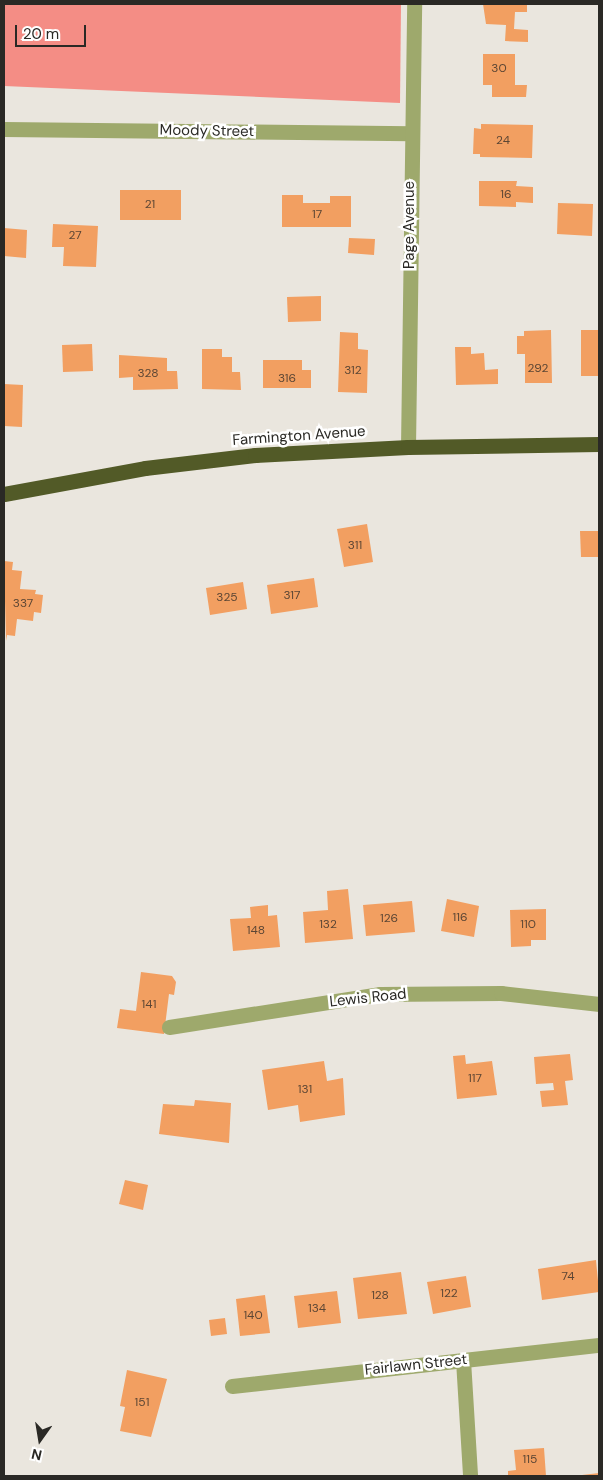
<!DOCTYPE html>
<html>
<head>
<meta charset="utf-8">
<style>
	body { margin:0 }
	#map { position:relative; width:603px; height:1480px; overflow:hidden; background:#eae6de; font-family:"DM Sans",sans-serif }
	div>[style] { position:absolute }
	[style*='--x'] { left:calc(var(--x)*1px); top:calc(var(--y)*1px); width:calc(var(--w)*1px); rotate:calc(var(--a)*1deg) }
	.forest>* { inset:0; background:#f48d85 }
	.building>* { inset:0; background:#f29f61 }
	.minor>* { height:15px; margin:-7.5px; padding:0 7.5px; transform-origin:7.5px; border-radius:7.5px; background:#9ea96c }
	.highway>* { height:15px; margin:-7.5px; padding:0 7.5px; transform-origin:7.5px; border-radius:7.5px; background:#525a27 }
	span { translate:-50% -50%; white-space:nowrap; text-align:center; line-height:1.15; -webkit-text-stroke:5px #fff; paint-order:stroke }
	.number-label { font-size:12px; color:#5c4634 }
	.number-label span { -webkit-text-stroke-width:0 }
	.street-label { font-size:15px; color:#2a2925 }
	.frame { position:absolute; inset:0; border:5px solid #2a2925; pointer-events:none }
	.north { position:absolute; left:15px; top:1415px; width:50px; height:50px; -webkit-text-stroke:4px #fff; paint-order:stroke; rotate:193deg; font-size:14px; font-weight:700; line-height:20px; text-align:center; color:#2a2925 }
	.north::after { content:''; display:block; margin:auto; width:18px; height:22px; background:#2a2925; clip-path:polygon(50% 0,100% 100%,50% 72%,0 100%) }
	.scale { position:absolute; left:15px; top:25px; width:71px; height:22px; box-sizing:border-box; border:2px solid #2a2925; border-top:0; padding-left:6px; font-size:15px; line-height:18px; white-space:nowrap; color:#2a2925; -webkit-text-stroke:4px #fff; paint-order:stroke }
</style>
</head>
<body>
<div id="map">
	<div class="forest">
		<div style="clip-path:polygon(4px 4px,401px 4px,400px 103px,4px 86px)"></div>
	</div>
	<div class="building">
		<div style="clip-path:polygon(483px 4px,527px 4px,527px 12px,515px 12px,514px 29px,528px 30px,528px 42px,505px 41px,506px 25px,486px 24px)"></div>
		<div style="clip-path:polygon(483px 54px,515px 54px,515px 85px,527px 85px,526px 97px,492px 97px,492px 85px,483px 85px)"></div>
		<div style="clip-path:polygon(481px 124px,533px 125px,532px 158px,480px 157px,480px 154px,473px 154px,474px 128px,481px 129px)"></div>
		<div style="clip-path:polygon(479px 181px,517px 181px,516px 186px,533px 187px,533px 203px,516px 202px,516px 207px,479px 206px)"></div>
		<div style="clip-path:polygon(120px 190px,181px 190px,181px 220px,120px 220px)"></div>
		<div style="clip-path:polygon(282px 195px,303px 195px,303px 203px,330px 203px,330px 196px,351px 196px,351px 227px,282px 227px)"></div>
		<div style="clip-path:polygon(558px 203px,593px 204px,592px 236px,557px 234px)"></div>
		<div style="clip-path:polygon(53px 224px,98px 226px,96px 267px,63px 266px,64px 247px,52px 247px)"></div>
		<div style="clip-path:polygon(4px 228px,27px 230px,26px 258px,4px 256px)"></div>
		<div style="clip-path:polygon(349px 238px,375px 239px,374px 255px,348px 253px)"></div>
		<div style="clip-path:polygon(321px 296px,321px 321px,288px 322px,287px 297px)"></div>
		<div style="clip-path:polygon(551px 330px,552px 383px,525px 383px,525px 354px,517px 354px,517px 336px,524px 336px,524px 331px)"></div>
		<div style="clip-path:polygon(581px 330px,599px 330px,599px 376px,581px 376px)"></div>
		<div style="clip-path:polygon(340px 332px,358px 333px,358px 349px,368px 350px,367px 393px,338px 392px)"></div>
		<div style="clip-path:polygon(92px 344px,93px 371px,63px 372px,62px 345px)"></div>
		<div style="clip-path:polygon(455px 347px,471px 347px,471px 354px,484px 353px,485px 370px,498px 369px,498px 384px,456px 385px)"></div>
		<div style="clip-path:polygon(202px 349px,222px 349px,222px 357px,232px 357px,232px 372px,240px 372px,241px 390px,202px 389px)"></div>
		<div style="clip-path:polygon(119px 355px,167px 358px,167px 371px,177px 371px,178px 389px,133px 390px,133px 377px,119px 378px)"></div>
		<div style="clip-path:polygon(263px 360px,302px 360px,302px 370px,311px 370px,311px 388px,263px 388px)"></div>
		<div style="clip-path:polygon(4px 384px,23px 385px,22px 427px,4px 426px)"></div>
		<div style="clip-path:polygon(367px 524px,373px 562px,344px 567px,337px 529px)"></div>
		<div style="clip-path:polygon(580px 531px,599px 531px,599px 557px,581px 557px)"></div>
		<div style="clip-path:polygon(4px 561px,13px 562px,12px 570px,22px 571px,20px 589px,36px 590px,35px 594px,43px 595px,41px 613px,34px 612px,33px 621px,17px 619px,15px 636px,7px 635px,6px 641px)"></div>
		<div style="clip-path:polygon(314px 578px,318px 607px,271px 614px,267px 585px)"></div>
		<div style="clip-path:polygon(243px 582px,247px 609px,210px 615px,206px 588px)"></div>
		<div style="clip-path:polygon(348px 889px,353px 939px,305px 943px,303px 912px,328px 910px,327px 891px)"></div>
		<div style="clip-path:polygon(447px 899px,479px 906px,474px 937px,441px 931px)"></div>
		<div style="clip-path:polygon(412px 901px,415px 932px,366px 936px,363px 905px)"></div>
		<div style="clip-path:polygon(268px 905px,268px 916px,277px 915px,280px 947px,233px 951px,230px 919px,251px 918px,250px 907px)"></div>
		<div style="clip-path:polygon(546px 909px,546px 940px,531px 940px,531px 946px,511px 947px,510px 910px)"></div>
		<div style="clip-path:polygon(141px 972px,172px 976px,176px 982px,174px 995px,169px 994px,164px 1034px,117px 1028px,120px 1009px,136px 1011px)"></div>
		<div style="clip-path:polygon(570px 1054px,573px 1080px,565px 1081px,568px 1105px,542px 1107px,540px 1091px,554px 1090px,553px 1083px,536px 1084px,534px 1057px)"></div>
		<div style="clip-path:polygon(465px 1055px,466px 1064px,492px 1061px,497px 1095px,457px 1099px,453px 1056px)"></div>
		<div style="clip-path:polygon(324px 1061px,327px 1081px,343px 1078px,345px 1115px,300px 1122px,298px 1105px,268px 1110px,262px 1070px)"></div>
		<div style="clip-path:polygon(195px 1100px,231px 1103px,229px 1143px,159px 1134px,163px 1104px,194px 1106px)"></div>
		<div style="clip-path:polygon(125px 1180px,148px 1185px,143px 1210px,119px 1204px)"></div>
		<div style="clip-path:polygon(596px 1260px,599px 1292px,542px 1300px,538px 1269px)"></div>
		<div style="clip-path:polygon(401px 1272px,407px 1314px,358px 1319px,353px 1278px)"></div>
		<div style="clip-path:polygon(466px 1276px,471px 1307px,433px 1314px,427px 1282px)"></div>
		<div style="clip-path:polygon(337px 1291px,341px 1323px,298px 1328px,294px 1296px)"></div>
		<div style="clip-path:polygon(265px 1295px,270px 1333px,240px 1336px,236px 1299px)"></div>
		<div style="clip-path:polygon(225px 1318px,227px 1334px,211px 1336px,209px 1320px)"></div>
		<div style="clip-path:polygon(127px 1370px,167px 1379px,151px 1437px,120px 1431px,125px 1407px,120px 1406px)"></div>
		<div style="clip-path:polygon(544px 1448px,546px 1476px,508px 1476px,508px 1471px,516px 1470px,514px 1450px)"></div>
		<div style="clip-path:polygon(599px 1473px,599px 1476px,582px 1476px,582px 1475px)"></div>
	</div>
	<div class="minor">
		<div style="--x:4;--y:129;--w:407;--a:0.6"></div>
		<div style="--x:408;--y:447;--w:443;--a:-89.2"></div>
		<div style="--x:169;--y:1027;--w:214;--a:-8.9"></div>
		<div style="--x:380;--y:994;--w:121;--a:-0.5"></div>
		<div style="--x:501;--y:993;--w:99;--a:6.4"></div>
		<div style="--x:463;--y:1360;--w:116;--a:86.5"></div>
		<div style="--x:232;--y:1386;--w:369;--a:-6.4"></div>
	</div>
	<div class="highway">
		<div style="--x:4;--y:494;--w:143;--a:-10.4"></div>
		<div style="--x:145;--y:468;--w:111;--a:-6.7"></div>
		<div style="--x:255;--y:455;--w:153;--a:-3"></div>
		<div style="--x:408;--y:447;--w:191;--a:-0.9"></div>
	</div>
	<div class="number-label">
		<span style="left:499px;top:69px">30</span>
		<span style="left:503px;top:141px">24</span>
		<span style="left:506px;top:195px">16</span>
		<span style="left:150px;top:205px">21</span>
		<span style="left:317px;top:215px">17</span>
		<span style="left:75px;top:236px">27</span>
		<span style="left:538px;top:369px">292</span>
		<span style="left:353px;top:371px">312</span>
		<span style="left:148px;top:374px">328</span>
		<span style="left:287px;top:379px">316</span>
		<span style="left:355px;top:546px">311</span>
		<span style="left:292px;top:596px">317</span>
		<span style="left:227px;top:598px">325</span>
		<span style="left:23px;top:604px">337</span>
		<span style="left:460px;top:918px">116</span>
		<span style="left:389px;top:919px">126</span>
		<span style="left:328px;top:925px">132</span>
		<span style="left:528px;top:925px">110</span>
		<span style="left:256px;top:931px">148</span>
		<span style="left:149px;top:1005px">141</span>
		<span style="left:475px;top:1079px">117</span>
		<span style="left:305px;top:1090px">131</span>
		<span style="left:568px;top:1277px">74</span>
		<span style="left:449px;top:1294px">122</span>
		<span style="left:380px;top:1296px">128</span>
		<span style="left:317px;top:1309px">134</span>
		<span style="left:253px;top:1316px">140</span>
		<span style="left:142px;top:1403px">151</span>
		<span style="left:530px;top:1460px">115</span>
	</div>
	<div class="street-label">
		<span style="left:207px;top:131px;rotate:1deg">Moody Street</span>
		<span style="left:410px;top:225px;rotate:-90deg">Page Avenue</span>
		<span style="left:299px;top:436px;rotate:-4deg">Farmington Avenue</span>
		<span style="left:368px;top:998px;rotate:-6deg">Lewis Road</span>
		<span style="left:416px;top:1365px;rotate:-6deg">Fairlawn Street</span>
	</div>
	<div class="frame"></div>
	<div class="north">N</div>
	<div class="scale">20 m</div>
</div>
</body>
</html>
